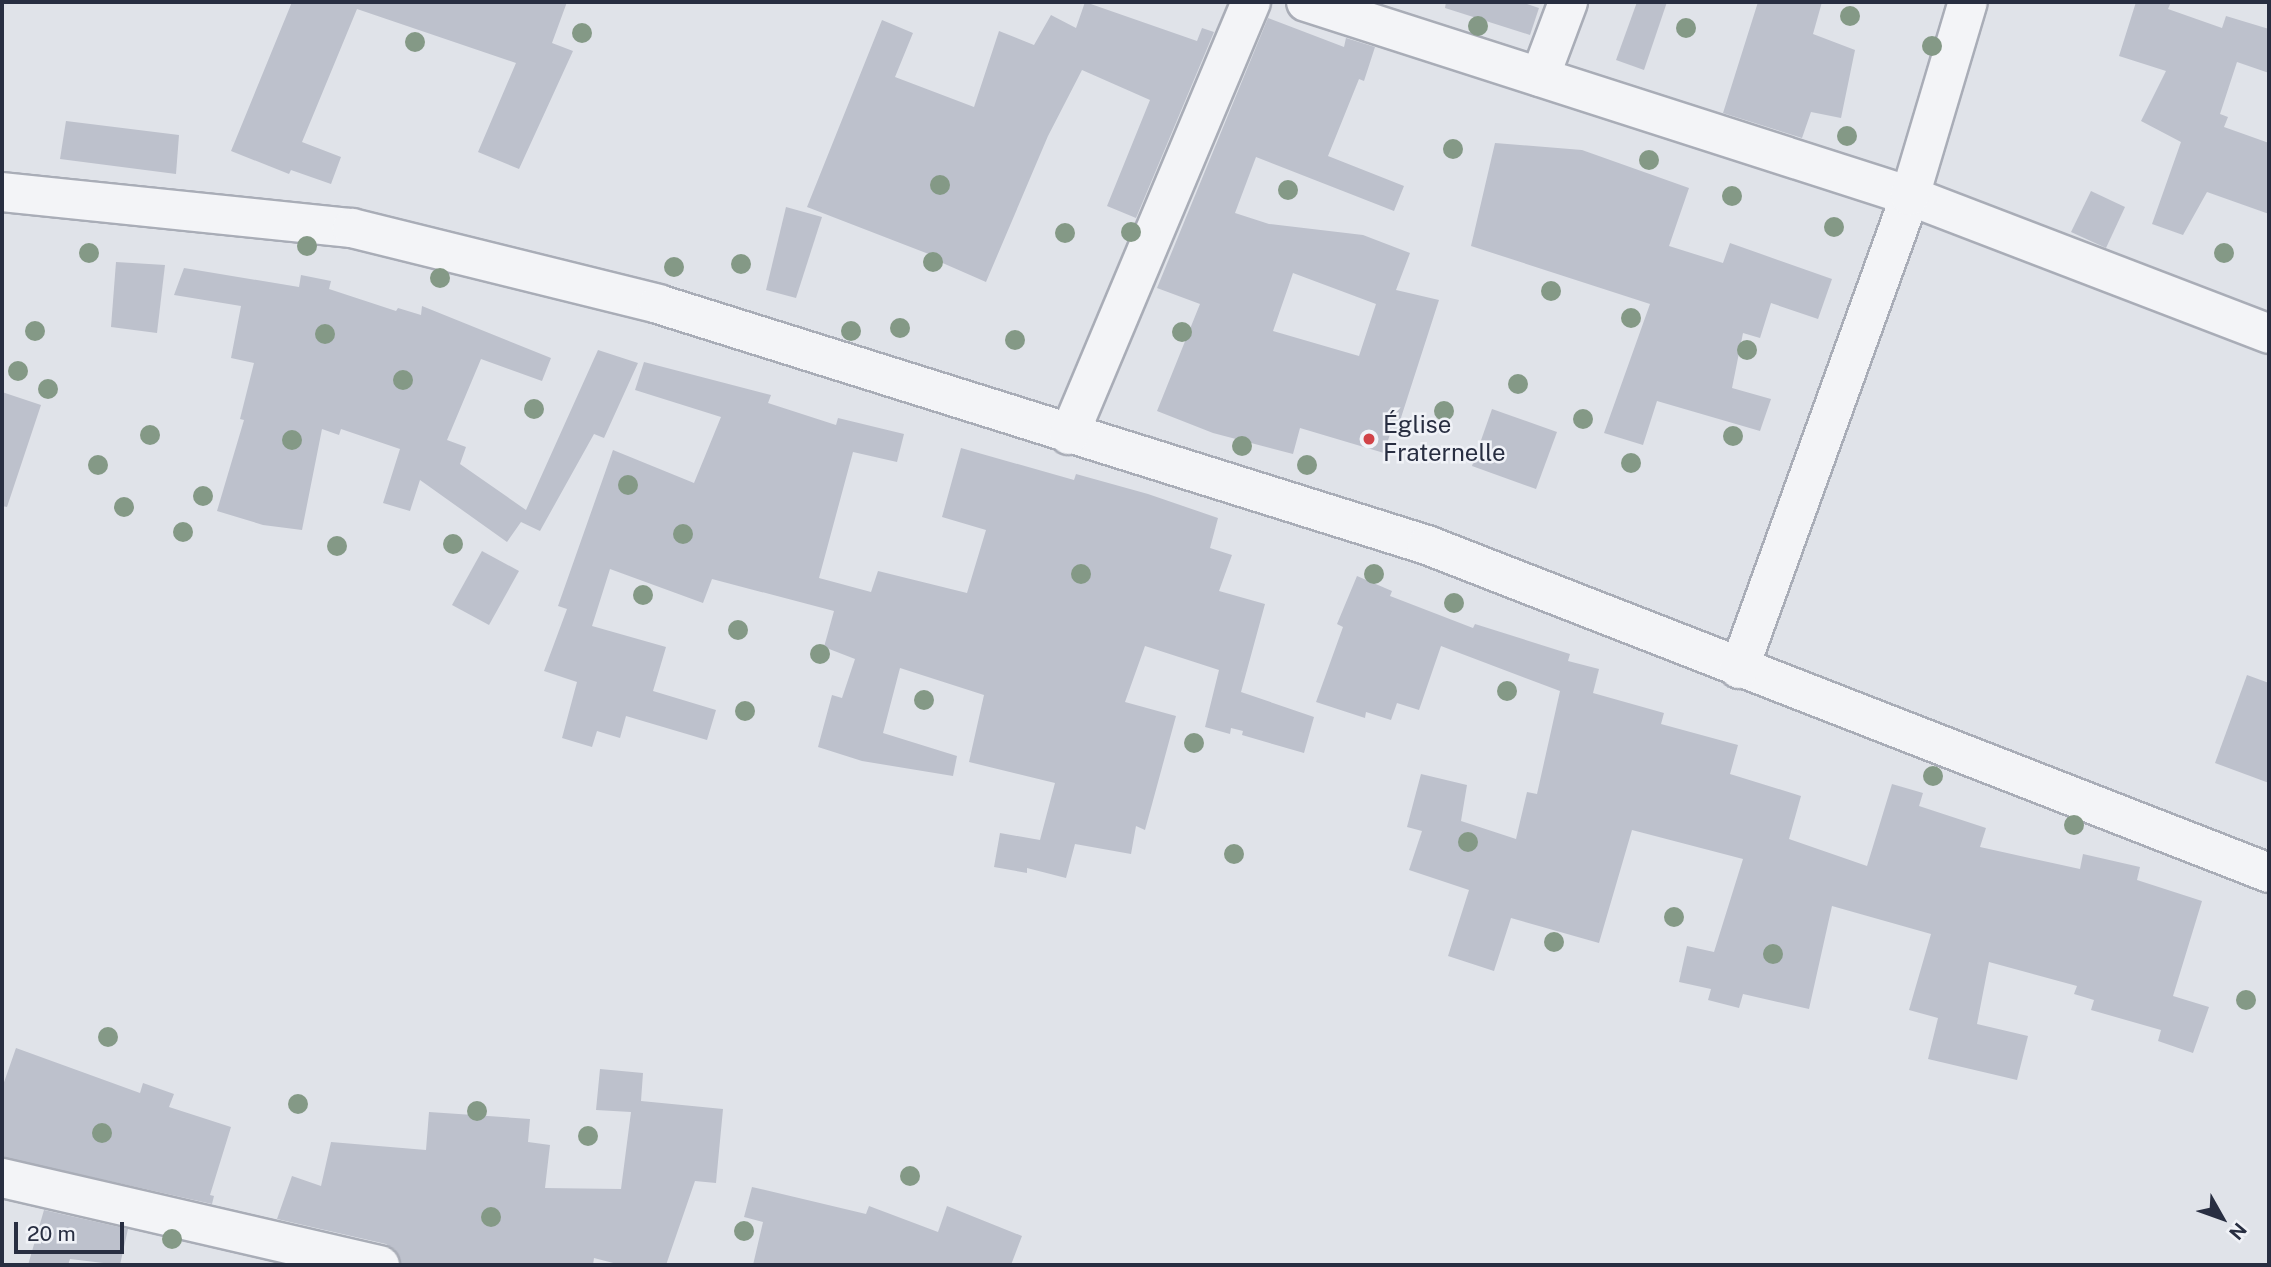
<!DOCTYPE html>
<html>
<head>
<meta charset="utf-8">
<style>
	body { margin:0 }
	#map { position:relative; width:2271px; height:1267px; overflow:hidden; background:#e0e3e9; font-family:"Public Sans",sans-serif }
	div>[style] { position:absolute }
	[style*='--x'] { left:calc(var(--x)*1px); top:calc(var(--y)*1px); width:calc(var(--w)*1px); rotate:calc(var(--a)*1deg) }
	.building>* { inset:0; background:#bdc1cc }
	.roads { filter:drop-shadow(2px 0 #a9adb7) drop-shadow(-2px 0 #a9adb7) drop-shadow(0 2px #a9adb7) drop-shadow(0 -2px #a9adb7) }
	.minor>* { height:38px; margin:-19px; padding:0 19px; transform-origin:19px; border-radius:19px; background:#f3f4f7 }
	.trees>* { width:20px; height:20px; margin:-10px; border-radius:50%; background:#849986 }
	.dots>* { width:19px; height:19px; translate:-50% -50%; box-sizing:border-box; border:4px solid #f0f2f7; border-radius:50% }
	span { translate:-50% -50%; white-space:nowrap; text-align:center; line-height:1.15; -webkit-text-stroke:5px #f0f2f7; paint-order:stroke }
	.poi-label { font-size:24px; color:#282e41 }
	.left { translate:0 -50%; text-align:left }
	.frame { position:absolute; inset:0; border:4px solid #282e41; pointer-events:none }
	.north { position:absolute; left:2187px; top:1183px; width:70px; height:70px; -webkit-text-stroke:5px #f0f2f7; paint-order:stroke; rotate:130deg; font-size:19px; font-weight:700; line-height:28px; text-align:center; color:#282e41 }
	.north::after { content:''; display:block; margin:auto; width:24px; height:32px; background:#282e41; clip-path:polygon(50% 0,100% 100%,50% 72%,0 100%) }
	.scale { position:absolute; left:14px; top:1222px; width:110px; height:32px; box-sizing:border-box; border:4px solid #282e41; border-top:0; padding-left:9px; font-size:21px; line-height:24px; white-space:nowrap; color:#282e41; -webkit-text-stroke:5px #f0f2f7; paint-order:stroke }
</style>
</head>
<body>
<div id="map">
	<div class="building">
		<div style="clip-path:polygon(292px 2px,567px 2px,552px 43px,573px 51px,519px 169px,478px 152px,516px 63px,357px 9px,302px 142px,341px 157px,331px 184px,291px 170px,289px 174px,231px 151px)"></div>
		<div style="clip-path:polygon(1085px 2px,1197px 41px,1202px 28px,1214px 32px,1136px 218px,1107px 206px,1150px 100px,1082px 70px,1048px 136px,986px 282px,938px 261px,939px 258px,807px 207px,882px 20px,913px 33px,895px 77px,974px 107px,999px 31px,1034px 45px,1051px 15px,1076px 28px)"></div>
		<div style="clip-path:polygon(1446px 2px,1521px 2px,1539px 8px,1530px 35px,1445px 8px)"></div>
		<div style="clip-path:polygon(1637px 2px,1667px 2px,1644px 70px,1616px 60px)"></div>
		<div style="clip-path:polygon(1758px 2px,1822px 2px,1813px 34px,1855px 50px,1841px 118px,1811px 112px,1802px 138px,1723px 113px)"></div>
		<div style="clip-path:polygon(2136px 2px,2171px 2px,2168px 9px,2222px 28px,2226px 16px,2269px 29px,2269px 73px,2237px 62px,2220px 114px,2228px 117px,2224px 127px,2269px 143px,2269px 214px,2207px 192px,2183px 235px,2152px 224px,2181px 142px,2141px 121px,2166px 71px,2119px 56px)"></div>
		<div style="clip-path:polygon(evenodd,1268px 18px,1344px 47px,1346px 38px,1375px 47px,1364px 81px,1359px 79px,1328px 156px,1404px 186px,1394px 211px,1256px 157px,1235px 213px,1269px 224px,1363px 235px,1410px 253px,1396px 290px,1439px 300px,1397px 430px,1392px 428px,1384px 453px,1300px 428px,1293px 454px,1213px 433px,1157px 411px,1200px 304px,1157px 288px,1268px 18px,1293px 273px,1376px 304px,1359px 356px,1273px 331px,1293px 273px)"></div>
		<div style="clip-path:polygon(66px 121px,179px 135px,176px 174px,60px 159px)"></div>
		<div style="clip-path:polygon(1495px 143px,1582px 150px,1689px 188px,1669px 246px,1723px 263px,1730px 243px,1832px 279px,1818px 319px,1771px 303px,1760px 338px,1743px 333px,1732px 388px,1771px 399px,1760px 431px,1657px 401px,1643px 445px,1604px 433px,1650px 304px,1471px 246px)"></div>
		<div style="clip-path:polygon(2091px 191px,2125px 207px,2106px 248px,2071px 232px)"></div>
		<div style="clip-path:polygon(786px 207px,822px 217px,796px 298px,766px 290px)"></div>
		<div style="clip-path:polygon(116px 262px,165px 265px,157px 333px,111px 327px)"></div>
		<div style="clip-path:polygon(184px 268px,299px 287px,301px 275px,331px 281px,329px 289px,396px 311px,398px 308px,421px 315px,422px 306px,551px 358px,542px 381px,481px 359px,447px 440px,466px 447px,460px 464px,526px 510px,598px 350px,638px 363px,604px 438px,594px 434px,540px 531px,521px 522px,507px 542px,420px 480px,410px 511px,383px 503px,400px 449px,341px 429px,339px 435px,322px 429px,302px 530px,263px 525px,217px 511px,244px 420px,240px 419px,254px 363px,231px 358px,241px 306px,174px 295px)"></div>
		<div style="clip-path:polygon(644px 362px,771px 395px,768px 403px,836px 425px,838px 418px,904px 434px,897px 462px,853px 452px,819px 578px,871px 592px,878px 571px,967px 593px,986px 530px,942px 517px,961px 448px,1074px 480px,1076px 474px,1148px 494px,1218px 518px,1210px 548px,1232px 555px,1219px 591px,1265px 604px,1241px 692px,1314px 717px,1304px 753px,1242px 735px,1243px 731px,1231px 728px,1230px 734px,1205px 727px,1219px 670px,1145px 646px,1125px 702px,1176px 716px,1145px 830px,1136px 826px,1131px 854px,1075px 844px,1066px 878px,1027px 868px,1027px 873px,994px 867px,1000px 833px,1040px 840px,1055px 783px,969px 762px,984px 695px,900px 668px,883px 733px,957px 756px,953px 776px,862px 761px,818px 747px,832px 695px,842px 698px,855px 659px,824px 647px,834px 611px,712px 579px,703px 603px,610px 569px,592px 626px,666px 647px,653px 691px,716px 710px,707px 740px,626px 716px,620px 738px,597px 731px,592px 747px,562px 738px,577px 682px,544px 671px,567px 609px,558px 606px,613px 450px,694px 483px,721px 417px,635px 390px)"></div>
		<div style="clip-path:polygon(2px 392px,41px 405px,7px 507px,2px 506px)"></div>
		<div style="clip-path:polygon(1492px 409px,1557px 432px,1536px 489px,1472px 466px)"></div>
		<div style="clip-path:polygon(482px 551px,519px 571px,489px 625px,452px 605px)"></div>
		<div style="clip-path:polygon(1357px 576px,1392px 591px,1390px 596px,1473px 628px,1475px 624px,1570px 654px,1568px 661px,1599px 669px,1593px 693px,1664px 713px,1661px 724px,1738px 745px,1730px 774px,1801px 796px,1789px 839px,1867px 866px,1892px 784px,1923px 793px,1919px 806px,1986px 828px,1980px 847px,2080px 869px,2083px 854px,2140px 867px,2137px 880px,2202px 901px,2173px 996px,2209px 1007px,2193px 1053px,2158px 1041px,2161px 1030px,2091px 1010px,2094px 1000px,2074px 994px,2077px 986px,1989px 962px,1977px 1024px,2028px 1036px,2017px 1080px,1928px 1059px,1938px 1018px,1909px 1010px,1931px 934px,1832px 906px,1809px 1009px,1743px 994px,1739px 1008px,1708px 1000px,1711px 989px,1679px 982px,1687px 946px,1714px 952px,1743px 859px,1632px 830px,1599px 943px,1511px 918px,1494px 971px,1448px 956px,1469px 890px,1409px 870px,1422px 831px,1407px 827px,1421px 774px,1467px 785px,1461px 821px,1516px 839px,1527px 792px,1537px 794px,1560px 691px,1441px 646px,1419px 710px,1397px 703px,1391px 720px,1366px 712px,1365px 718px,1316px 702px,1343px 627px,1337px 624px)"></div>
		<div style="clip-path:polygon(2247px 675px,2269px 683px,2269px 783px,2215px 763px)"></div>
		<div style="clip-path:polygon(16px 1048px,140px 1093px,143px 1083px,174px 1094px,169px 1107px,231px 1127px,210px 1195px,214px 1196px,212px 1204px,2px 1157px,2px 1088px)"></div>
		<div style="clip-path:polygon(600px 1069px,643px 1073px,641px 1101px,723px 1109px,716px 1183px,695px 1181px,666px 1265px,621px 1265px,594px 1258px,593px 1265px,401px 1265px,395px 1250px,386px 1244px,277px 1219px,292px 1176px,321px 1186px,331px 1142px,426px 1150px,429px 1112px,530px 1119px,528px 1142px,550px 1145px,545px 1188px,621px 1189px,631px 1112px,596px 1110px)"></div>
		<div style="clip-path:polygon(752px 1187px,866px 1214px,869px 1206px,938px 1232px,947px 1206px,1022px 1236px,1011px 1265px,753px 1265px,763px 1222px,744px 1217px)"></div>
		<div style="clip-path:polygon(44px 1210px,128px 1229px,120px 1265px,70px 1259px,68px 1265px,28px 1265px)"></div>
	</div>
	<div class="roads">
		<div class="minor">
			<div style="--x:1306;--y:2;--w:634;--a:17.81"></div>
			<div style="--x:1910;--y:196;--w:385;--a:21"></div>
			<div style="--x:1540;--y:77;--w:80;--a:-69.5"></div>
			<div style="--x:2;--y:192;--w:352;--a:5.9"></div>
			<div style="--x:352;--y:228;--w:315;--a:13.9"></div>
			<div style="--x:658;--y:304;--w:806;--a:17.4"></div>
			<div style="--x:1427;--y:545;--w:904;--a:21.28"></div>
			<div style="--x:1069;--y:435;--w:470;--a:-67.2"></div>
			<div style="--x:1739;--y:669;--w:503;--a:-70.12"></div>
			<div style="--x:1910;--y:196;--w:202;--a:-73.4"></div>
			<div style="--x:2;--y:1178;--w:388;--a:13"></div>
		</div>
	</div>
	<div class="trees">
		<div style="left:1850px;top:16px"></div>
		<div style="left:1478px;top:26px"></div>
		<div style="left:1686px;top:28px"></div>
		<div style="left:582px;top:33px"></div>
		<div style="left:415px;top:42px"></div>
		<div style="left:1932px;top:46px"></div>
		<div style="left:1847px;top:136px"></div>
		<div style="left:1453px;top:149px"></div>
		<div style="left:1649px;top:160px"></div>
		<div style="left:940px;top:185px"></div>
		<div style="left:1288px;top:190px"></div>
		<div style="left:1732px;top:196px"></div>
		<div style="left:1834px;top:227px"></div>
		<div style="left:1131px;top:232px"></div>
		<div style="left:1065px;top:233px"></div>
		<div style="left:307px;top:246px"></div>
		<div style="left:89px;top:253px"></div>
		<div style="left:2224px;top:253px"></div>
		<div style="left:933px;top:262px"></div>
		<div style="left:741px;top:264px"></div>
		<div style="left:674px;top:267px"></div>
		<div style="left:440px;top:278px"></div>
		<div style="left:1551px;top:291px"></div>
		<div style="left:1631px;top:318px"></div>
		<div style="left:900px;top:328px"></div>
		<div style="left:35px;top:331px"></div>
		<div style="left:851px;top:331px"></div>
		<div style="left:1182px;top:332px"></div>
		<div style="left:325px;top:334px"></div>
		<div style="left:1015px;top:340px"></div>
		<div style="left:1747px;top:350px"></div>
		<div style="left:18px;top:371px"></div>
		<div style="left:403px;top:380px"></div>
		<div style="left:1518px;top:384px"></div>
		<div style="left:48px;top:389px"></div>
		<div style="left:534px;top:409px"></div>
		<div style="left:1444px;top:411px"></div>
		<div style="left:1583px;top:419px"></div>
		<div style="left:150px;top:435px"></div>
		<div style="left:1733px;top:436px"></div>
		<div style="left:292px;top:440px"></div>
		<div style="left:1242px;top:446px"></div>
		<div style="left:1631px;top:463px"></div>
		<div style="left:98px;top:465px"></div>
		<div style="left:1307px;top:465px"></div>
		<div style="left:628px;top:485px"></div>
		<div style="left:203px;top:496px"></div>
		<div style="left:124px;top:507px"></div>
		<div style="left:183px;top:532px"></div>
		<div style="left:683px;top:534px"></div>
		<div style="left:453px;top:544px"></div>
		<div style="left:337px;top:546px"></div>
		<div style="left:1081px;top:574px"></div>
		<div style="left:1374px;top:574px"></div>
		<div style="left:643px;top:595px"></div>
		<div style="left:1454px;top:603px"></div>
		<div style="left:738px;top:630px"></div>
		<div style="left:820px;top:654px"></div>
		<div style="left:1507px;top:691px"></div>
		<div style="left:924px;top:700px"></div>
		<div style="left:745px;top:711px"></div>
		<div style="left:1194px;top:743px"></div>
		<div style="left:1933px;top:776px"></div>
		<div style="left:2074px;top:825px"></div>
		<div style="left:1468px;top:842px"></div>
		<div style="left:1234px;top:854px"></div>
		<div style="left:1674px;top:917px"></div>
		<div style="left:1554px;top:942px"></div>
		<div style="left:1773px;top:954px"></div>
		<div style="left:2246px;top:1000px"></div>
		<div style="left:108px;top:1037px"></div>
		<div style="left:298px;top:1104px"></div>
		<div style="left:477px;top:1111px"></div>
		<div style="left:102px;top:1133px"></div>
		<div style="left:588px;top:1136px"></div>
		<div style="left:910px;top:1176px"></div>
		<div style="left:491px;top:1217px"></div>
		<div style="left:744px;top:1231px"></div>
		<div style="left:172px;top:1239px"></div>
	</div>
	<div class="dots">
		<div style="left:1369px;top:439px;background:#d14348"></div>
	</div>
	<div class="poi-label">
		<span class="left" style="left:1383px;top:439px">Église<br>Fraternelle</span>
	</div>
	<div class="frame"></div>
	<div class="north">N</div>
	<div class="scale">20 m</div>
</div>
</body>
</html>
